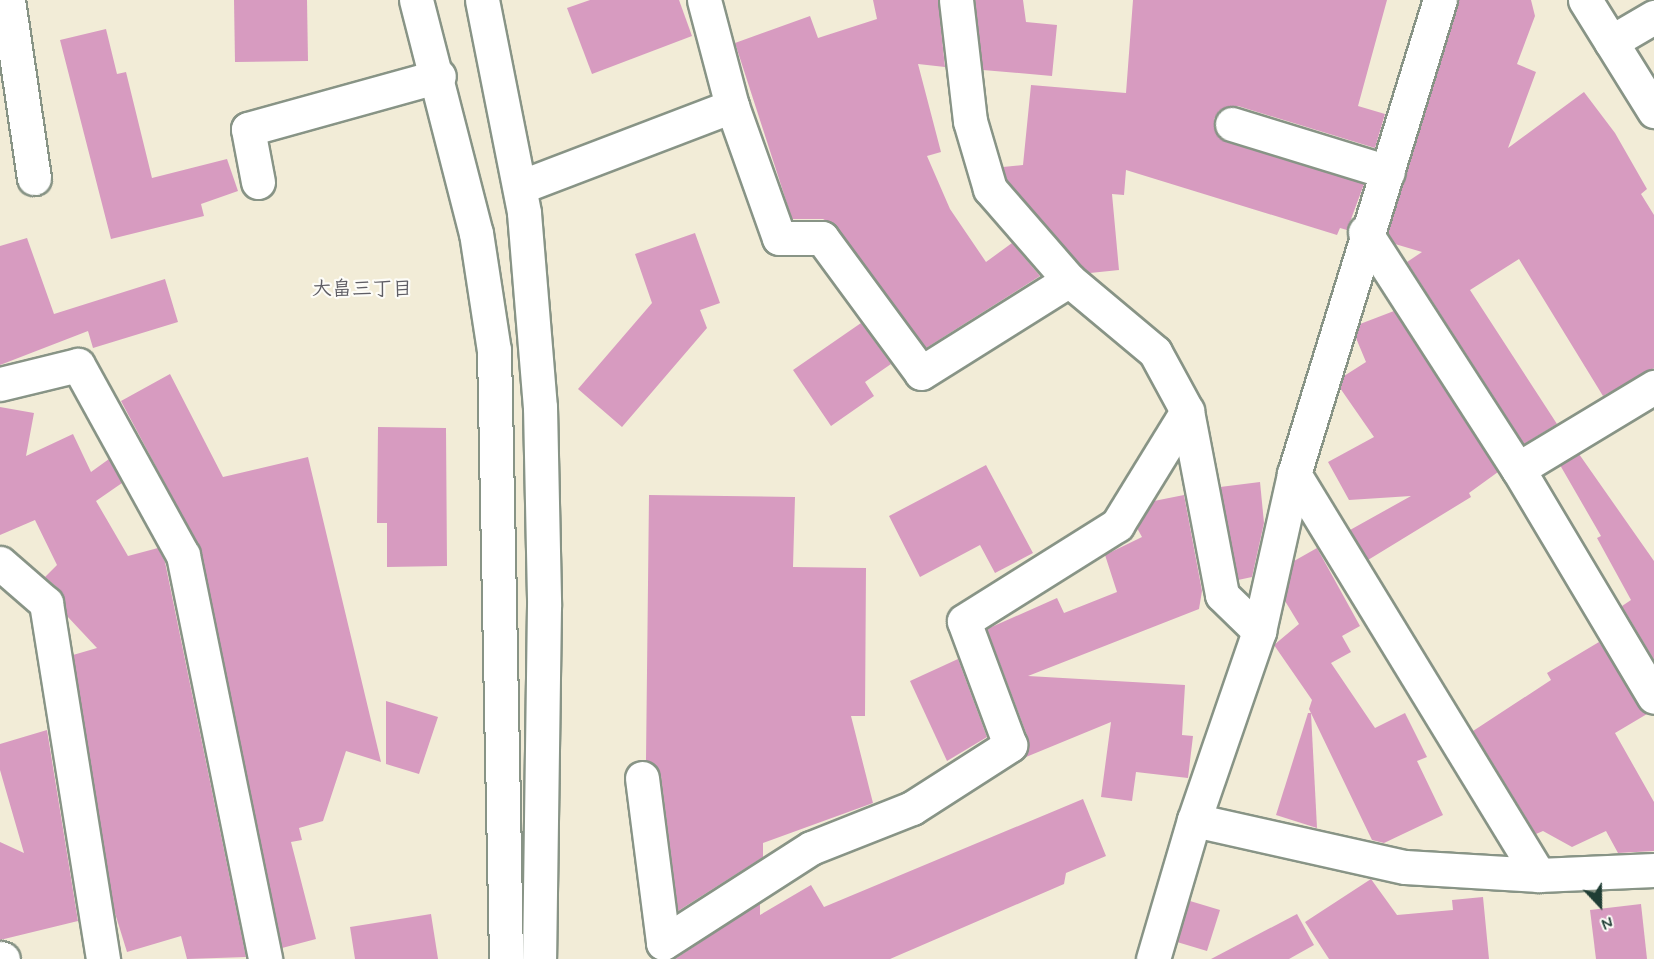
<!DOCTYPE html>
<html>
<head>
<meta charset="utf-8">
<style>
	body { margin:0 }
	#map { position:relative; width:1654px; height:959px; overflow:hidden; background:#f2ecd7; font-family:Mynerve,"Klee One",sans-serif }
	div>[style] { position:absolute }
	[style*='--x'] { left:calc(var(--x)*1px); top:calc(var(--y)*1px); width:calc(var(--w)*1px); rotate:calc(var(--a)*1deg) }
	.building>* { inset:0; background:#d79bc0 }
	.roads { filter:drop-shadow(2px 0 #889486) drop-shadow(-2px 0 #889486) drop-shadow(0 2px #889486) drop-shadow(0 -2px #889486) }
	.minor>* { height:33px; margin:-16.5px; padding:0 16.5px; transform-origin:16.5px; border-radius:16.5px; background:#fff }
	span { translate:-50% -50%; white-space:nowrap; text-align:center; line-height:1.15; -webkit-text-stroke:4.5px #fdfcf7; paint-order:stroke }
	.neighbourhood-label { font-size:20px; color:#5f5e65; font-weight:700 }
	.north { position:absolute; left:1570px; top:875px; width:60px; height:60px; -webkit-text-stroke:4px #fdfcf7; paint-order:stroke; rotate:158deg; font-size:16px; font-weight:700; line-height:24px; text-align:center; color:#1f3d34 }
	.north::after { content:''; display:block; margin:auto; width:21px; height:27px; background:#1f3d34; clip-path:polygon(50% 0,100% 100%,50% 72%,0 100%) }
</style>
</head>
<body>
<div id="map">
	<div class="building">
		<div style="clip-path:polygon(234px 0,307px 0,308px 61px,235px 62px)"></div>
		<div style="clip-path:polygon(590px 0,679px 0,692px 36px,592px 74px,567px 8px)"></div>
		<div style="clip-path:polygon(873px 0,938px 0,945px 67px,918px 64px,941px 152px,927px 156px,950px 209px,986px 262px,1012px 243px,1040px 276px,926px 348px,837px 227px,823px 219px,792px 219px,735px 43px,810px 16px,818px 38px,877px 19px)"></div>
		<div style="clip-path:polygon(975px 0,1023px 0,1026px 22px,1057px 25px,1052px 76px,983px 70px)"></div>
		<div style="clip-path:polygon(1133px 0,1387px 0,1358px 106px,1385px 114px,1375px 148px,1238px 106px,1220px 110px,1214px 119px,1218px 136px,1226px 142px,1364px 184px,1347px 230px,1340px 228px,1337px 235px,1126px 170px,1124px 195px,1112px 194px,1119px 270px,1090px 273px,1082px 267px,1007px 180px,1003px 167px,1023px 165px,1031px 85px,1126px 93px)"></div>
		<div style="clip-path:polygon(1458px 0,1531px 0,1535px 16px,1517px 64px,1536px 72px,1508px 148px,1584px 92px,1615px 133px,1647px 189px,1641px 194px,1654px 215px,1654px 368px,1603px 396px,1519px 259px,1470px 290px,1557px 424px,1524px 444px,1407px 262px,1422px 252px,1395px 244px,1388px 233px)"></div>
		<div style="clip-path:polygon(106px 29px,117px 74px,126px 72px,152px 178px,227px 159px,238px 191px,201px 204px,204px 216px,111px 239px,60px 40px)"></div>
		<div style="clip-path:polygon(695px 233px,720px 303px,700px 310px,707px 328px,622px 427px,578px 389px,652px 303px,635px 254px)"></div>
		<div style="clip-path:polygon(27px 238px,54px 314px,165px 279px,178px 322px,93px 348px,88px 331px,0 365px,0 246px)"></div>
		<div style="clip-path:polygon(1394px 311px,1498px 472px,1469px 493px,1471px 497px,1368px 560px,1350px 530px,1411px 496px,1349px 500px,1328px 462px,1374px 437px,1340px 388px,1344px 376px,1366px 362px,1356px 338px,1360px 324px)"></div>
		<div style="clip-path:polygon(861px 323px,891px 364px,865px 382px,874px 396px,831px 426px,793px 370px)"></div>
		<div style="clip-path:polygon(170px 374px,223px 477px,308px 457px,381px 762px,346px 751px,323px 821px,299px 828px,302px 840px,291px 842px,316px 939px,282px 948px,201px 551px,121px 401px)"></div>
		<div style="clip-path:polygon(0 407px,34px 413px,26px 456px,73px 434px,91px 472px,109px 459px,122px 483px,96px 501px,128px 556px,158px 548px,165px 562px,246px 957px,187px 959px,181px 936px,127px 952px,114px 910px,73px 655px,97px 648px,67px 616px,59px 589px,45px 577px,57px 565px,35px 520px,0 535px)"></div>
		<div style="clip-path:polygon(378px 427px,446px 428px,447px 566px,387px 567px,387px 523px,377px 523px)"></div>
		<div style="clip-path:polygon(1579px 454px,1654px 561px,1654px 660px,1622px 606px,1631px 600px,1597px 538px,1601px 536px,1560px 465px)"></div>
		<div style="clip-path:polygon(986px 465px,1033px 553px,995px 573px,980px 545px,920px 577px,889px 516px)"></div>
		<div style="clip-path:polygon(1260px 482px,1264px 523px,1252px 577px,1238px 580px,1220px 487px)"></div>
		<div style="clip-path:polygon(649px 495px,795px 497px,793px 567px,866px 568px,865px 716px,851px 716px,873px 803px,763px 843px,763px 857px,678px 911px,661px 776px,646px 760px)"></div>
		<div style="clip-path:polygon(1184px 495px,1202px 591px,1199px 609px,1028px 676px,1185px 685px,1182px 735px,1193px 736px,1188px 778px,1136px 772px,1132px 801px,1101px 797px,1111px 722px,1026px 757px,1028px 738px,987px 629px,1057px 598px,1064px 613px,1117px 592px,1105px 555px,1142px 537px,1137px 528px,1154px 501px)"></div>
		<div style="clip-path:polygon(1317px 548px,1360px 626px,1342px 636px,1351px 652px,1331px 663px,1375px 728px,1405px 713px,1427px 757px,1417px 761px,1443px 815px,1384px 843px,1372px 840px,1309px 709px,1312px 700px,1274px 645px,1299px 624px,1285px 601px,1294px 561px)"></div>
		<div style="clip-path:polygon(1599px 642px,1647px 714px,1615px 733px,1654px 802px,1654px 851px,1618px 853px,1606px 831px,1572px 847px,1543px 831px,1536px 834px,1473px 731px,1551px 680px,1547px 673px)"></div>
		<div style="clip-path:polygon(958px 659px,987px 737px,947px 761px,910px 681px)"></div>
		<div style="clip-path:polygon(386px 701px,438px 717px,419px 774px,386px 764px)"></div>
		<div style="clip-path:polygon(1308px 713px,1311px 713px,1317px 828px,1276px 815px)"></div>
		<div style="clip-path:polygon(47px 730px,78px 921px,0 940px,0 842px,24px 853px,0 770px,0 744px)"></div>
		<div style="clip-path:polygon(1083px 799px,1106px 856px,1066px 873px,1064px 884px,890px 959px,675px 959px,760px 903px,760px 915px,811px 885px,824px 907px)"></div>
		<div style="clip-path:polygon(1371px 879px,1397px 915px,1453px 910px,1452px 900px,1483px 897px,1489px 959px,1329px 959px,1305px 922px)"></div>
		<div style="clip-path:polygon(1190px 901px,1220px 910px,1207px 951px,1177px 942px)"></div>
		<div style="clip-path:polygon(1641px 904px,1647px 959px,1596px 959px,1590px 910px)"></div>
		<div style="clip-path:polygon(431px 914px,438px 959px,355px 959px,350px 927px)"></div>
		<div style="clip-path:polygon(1297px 914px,1314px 945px,1289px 959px,1211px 959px)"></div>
	</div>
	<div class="roads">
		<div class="minor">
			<div style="--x:8;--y:0;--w:180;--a:81.7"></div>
			<div style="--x:416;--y:0;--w:241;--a:75.6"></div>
			<div style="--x:476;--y:233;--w:118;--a:81.3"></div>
			<div style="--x:494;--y:350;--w:609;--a:88.87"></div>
			<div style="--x:482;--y:0;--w:217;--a:78.8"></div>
			<div style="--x:524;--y:213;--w:195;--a:85.3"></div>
			<div style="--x:540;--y:407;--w:199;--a:88.8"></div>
			<div style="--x:544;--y:606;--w:353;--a:90.8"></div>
			<div style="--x:704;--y:0;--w:110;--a:75.2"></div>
			<div style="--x:732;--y:106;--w:140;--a:70.4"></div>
			<div style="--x:779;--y:238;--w:43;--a:0"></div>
			<div style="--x:822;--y:238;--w:167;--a:53.7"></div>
			<div style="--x:921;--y:373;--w:175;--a:-32.1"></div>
			<div style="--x:956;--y:0;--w:122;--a:83.4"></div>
			<div style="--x:970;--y:121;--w:71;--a:73.6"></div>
			<div style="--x:990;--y:189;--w:121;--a:49"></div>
			<div style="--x:1069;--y:280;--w:112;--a:39.9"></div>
			<div style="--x:1155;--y:352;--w:67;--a:61.5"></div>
			<div style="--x:1187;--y:411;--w:187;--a:79.2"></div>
			<div style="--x:1222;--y:595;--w:52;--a:44.2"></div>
			<div style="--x:1585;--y:0;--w:131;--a:58.1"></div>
			<div style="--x:1611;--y:42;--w:50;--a:-30.2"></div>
			<div style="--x:1232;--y:124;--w:163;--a:17.1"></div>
			<div style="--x:258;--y:182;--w:54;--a:-100.7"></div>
			<div style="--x:248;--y:129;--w:198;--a:-15.5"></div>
			<div style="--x:520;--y:187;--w:227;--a:-20.9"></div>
			<div style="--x:1365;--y:232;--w:282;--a:57.2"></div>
			<div style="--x:1518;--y:469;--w:265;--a:59.2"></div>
			<div style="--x:0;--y:384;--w:80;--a:-13.7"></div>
			<div style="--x:78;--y:365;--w:217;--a:61.1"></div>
			<div style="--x:183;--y:555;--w:412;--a:78.5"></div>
			<div style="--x:1518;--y:469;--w:159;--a:-31.1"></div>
			<div style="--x:1294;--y:474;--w:470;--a:58.6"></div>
			<div style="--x:0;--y:563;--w:61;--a:41"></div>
			<div style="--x:46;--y:603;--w:361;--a:80.9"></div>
			<div style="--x:642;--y:778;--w:166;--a:82.7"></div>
			<div style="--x:663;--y:943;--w:176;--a:-32.7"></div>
			<div style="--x:811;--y:848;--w:109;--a:-21.6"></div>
			<div style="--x:912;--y:808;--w:117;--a:-32.7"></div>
			<div style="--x:1010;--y:745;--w:132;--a:-110.4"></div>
			<div style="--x:964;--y:621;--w:181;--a:-32.1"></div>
			<div style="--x:1117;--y:525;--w:134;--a:-58.4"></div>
			<div style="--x:1194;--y:820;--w:216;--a:12.6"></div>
			<div style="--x:1405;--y:867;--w:134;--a:3.4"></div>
			<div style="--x:1539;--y:875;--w:115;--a:-2.5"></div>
			<div style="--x:0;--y:958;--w:3;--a:18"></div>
			<div style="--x:1153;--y:959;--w:145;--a:-73.6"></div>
			<div style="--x:1194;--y:820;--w:200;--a:-71"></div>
			<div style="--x:1259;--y:631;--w:161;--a:-77.4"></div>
			<div style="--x:1294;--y:474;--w:496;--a:-72.9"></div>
		</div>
	</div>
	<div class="neighbourhood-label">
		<span style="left:362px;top:289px">大畠三丁目</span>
	</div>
	<div class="north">N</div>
</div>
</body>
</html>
